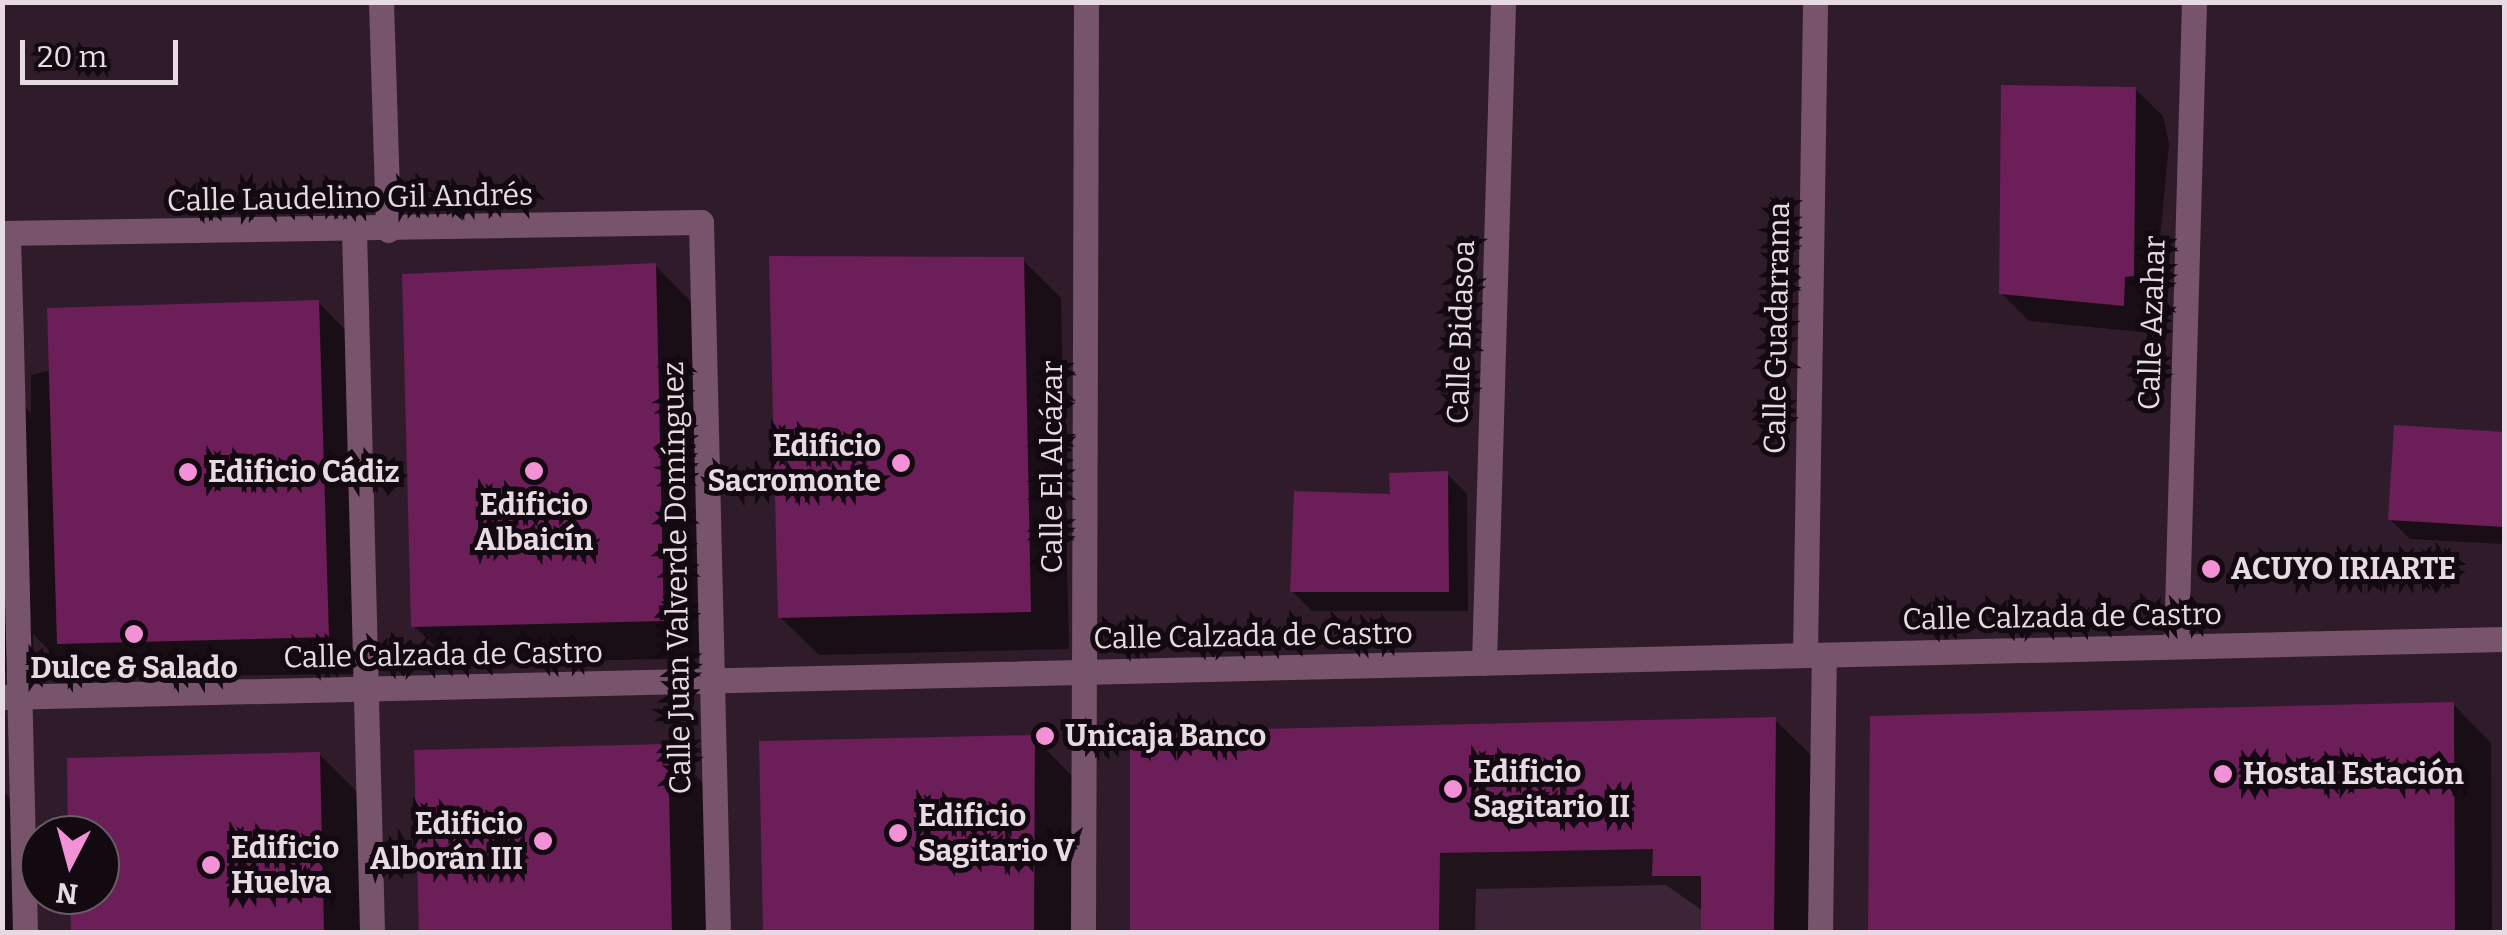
<!DOCTYPE html>
<html>
<head>
<meta charset="utf-8">
<style>
	body { margin:0 }
	#map { position:relative; width:2507px; height:935px; overflow:hidden; background:#301b2a; font-family:Bitter,serif }
	div>[style] { position:absolute }
	[style*='--x'] { left:calc(var(--x)*1px); top:calc(var(--y)*1px); width:calc(var(--w)*1px); rotate:calc(var(--a)*1deg) }
	.built>* { inset:0; background:#3d2436 }
	.shadow>* { inset:0; background:#0007 }
	.building>* { inset:0; background:#6b1e58 }
	.minor>* { height:25px; margin:-12.5px; padding:0 12.5px; transform-origin:12.5px; border-radius:12.5px; background:#77546c }
	.tertiary>* { height:25px; margin:-12.5px; padding:0 12.5px; transform-origin:12.5px; border-radius:12.5px; background:#77546c }
	.dots>* { width:28px; height:28px; translate:-50% -50%; box-sizing:border-box; border:5px solid #130910; border-radius:50% }
	span { translate:-50% -50%; white-space:nowrap; text-align:center; line-height:1.15; -webkit-text-stroke:10px #130910; paint-order:stroke }
	.street-label { font-size:30px; color:#e8dae3 }
	.poi-label { font-size:30px; color:#e8dae3; font-weight:700 }
	.right { translate:-100% -50%; text-align:right }
	.left { translate:0 -50%; text-align:left }
	.frame { position:absolute; inset:0; border:5px solid #e8dae3; pointer-events:none }
	.north { position:absolute; left:20px; top:815px; width:100px; height:100px; box-sizing:border-box; background:#130910; border:2px solid #685d64; border-radius:50%; rotate:186deg; font-size:28px; font-weight:700; line-height:40px; text-align:center; color:#e8dae3 }
	.north::after { content:''; display:block; margin:auto; width:35px; height:45px; background:#f391d6; clip-path:polygon(50% 0,100% 100%,50% 72%,0 100%) }
	.scale { position:absolute; left:20px; top:40px; width:158px; height:45px; box-sizing:border-box; border:5px solid #e8dae3; border-top:0; padding-left:12px; font-size:30px; line-height:35px; white-space:nowrap; color:#e8dae3; -webkit-text-stroke:8px #130910; paint-order:stroke }
</style>
</head>
<body>
<div id="map">
	<div class="built">
		<div style="clip-path:polygon(1775px 846px,1774px 932px,1327px 932px,1439px 853px)"></div>
	</div>
	<div class="shadow">
		<div style="clip-path:polygon(2135px 89px,2163px 116px,2169px 144px,2151px 333px,2029px 321px,2001px 293px)"></div>
		<div style="clip-path:polygon(1023px 260px,1061px 298px,1069px 649px,819px 655px,780px 617px)"></div>
		<div style="clip-path:polygon(655px 265px,693px 304px,702px 658px,452px 664px,414px 626px)"></div>
		<div style="clip-path:polygon(318px 302px,356px 341px,366px 674px,75px 677px,33px 634px,34px 672px,2px 673px,2px 384px,31px 413px,31px 375px)"></div>
		<div style="clip-path:polygon(2396px 428px,2504px 435px,2504px 544px,2410px 539px,2390px 519px)"></div>
		<div style="clip-path:polygon(1447px 474px,1467px 494px,1468px 611px,1312px 611px,1292px 591px,1392px 496px)"></div>
		<div style="clip-path:polygon(2453px 704px,2491px 743px,2492px 932px,1870px 932px,1873px 718px)"></div>
		<div style="clip-path:polygon(1775px 720px,1812px 756px,1810px 932px,1703px 932px,1703px 911px,1666px 885px,1476px 889px,1475px 932px,1132px 932px,1133px 735px)"></div>
		<div style="clip-path:polygon(1034px 737px,1072px 776px,1072px 932px,766px 932px,762px 744px)"></div>
		<div style="clip-path:polygon(667px 746px,705px 785px,709px 932px,421px 932px,417px 752px)"></div>
		<div style="clip-path:polygon(319px 754px,358px 793px,361px 932px,73px 932px,73px 895px,100px 895px,100px 835px,71px 835px)"></div>
		<div style="clip-path:polygon(2px 790px,13px 801px,16px 932px,2px 932px)"></div>
	</div>
	<div class="building">
		<div style="clip-path:polygon(2001px 85px,2136px 87px,2134px 276px,2125px 277px,2124px 306px,1999px 294px)"></div>
		<div style="clip-path:polygon(769px 256px,1024px 257px,1031px 612px,778px 618px)"></div>
		<div style="clip-path:polygon(656px 263px,664px 621px,411px 627px,402px 274px)"></div>
		<div style="clip-path:polygon(319px 300px,329px 637px,57px 644px,47px 308px)"></div>
		<div style="clip-path:polygon(2394px 425px,2504px 432px,2504px 527px,2388px 520px)"></div>
		<div style="clip-path:polygon(1448px 471px,1449px 592px,1290px 592px,1294px 491px,1390px 494px,1389px 473px)"></div>
		<div style="clip-path:polygon(2454px 702px,2455px 932px,1868px 932px,1870px 716px)"></div>
		<div style="clip-path:polygon(1776px 717px,1774px 932px,1701px 932px,1701px 876px,1652px 876px,1653px 849px,1440px 853px,1439px 932px,1130px 932px,1130px 732px)"></div>
		<div style="clip-path:polygon(1035px 735px,1034px 932px,763px 932px,759px 741px)"></div>
		<div style="clip-path:polygon(668px 744px,672px 932px,419px 932px,414px 750px)"></div>
		<div style="clip-path:polygon(320px 752px,324px 932px,71px 932px,70px 895px,100px 895px,100px 835px,68px 835px,67px 758px)"></div>
	</div>
	<div class="minor">
		<div style="--x:381;--y:2;--w:228;--a:88.2"></div>
		<div style="--x:354;--y:230;--w:702;--a:88.53"></div>
		<div style="--x:2;--y:233;--w:699;--a:-0.9"></div>
		<div style="--x:701;--y:222;--w:710;--a:88.63"></div>
		<div style="--x:8;--y:239;--w:104;--a:88.3"></div>
		<div style="--x:2;--y:343;--w:9;--a:0"></div>
		<div style="--x:11;--y:343;--w:589;--a:88.64"></div>
		<div style="--x:2176;--y:646;--w:644;--a:-88.4"></div>
		<div style="--x:1805;--y:655;--w:653;--a:-89.12"></div>
		<div style="--x:1484;--y:663;--w:661;--a:-88.35"></div>
		<div style="--x:1084;--y:673;--w:671;--a:-89.83"></div>
		<div style="--x:1820;--y:932;--w:277;--a:-89.2"></div>
	</div>
	<div class="tertiary">
		<div style="--x:2;--y:697;--w:2503;--a:-1.33"></div>
		<div style="--x:1083;--y:932;--w:259;--a:-89.8"></div>
	</div>
	<div class="dots">
		<div style="left:901px;top:463px;background:#f391d6"></div>
		<div style="left:534px;top:471px;background:#f391d6"></div>
		<div style="left:188px;top:472px;background:#f391d6"></div>
		<div style="left:2211px;top:569px;background:#f391d6"></div>
		<div style="left:134px;top:634px;background:#f391d6"></div>
		<div style="left:1045px;top:736px;background:#f391d6"></div>
		<div style="left:2223px;top:774px;background:#f391d6"></div>
		<div style="left:1453px;top:789px;background:#f391d6"></div>
		<div style="left:898px;top:833px;background:#f391d6"></div>
		<div style="left:543px;top:841px;background:#f391d6"></div>
		<div style="left:211px;top:865px;background:#f391d6"></div>
	</div>
	<div class="street-label">
		<span style="left:350px;top:198px;rotate:-1deg">Calle Laudelino Gil Andrés</span>
		<span style="left:2152px;top:323px;rotate:-88deg">Calle Azahar</span>
		<span style="left:1777px;top:328px;rotate:-89deg">Calle Guadarrama</span>
		<span style="left:1461px;top:332px;rotate:-88deg">Calle Bidasoa</span>
		<span style="left:1052px;top:467px;rotate:-90deg">Calle El Alcázar</span>
		<span style="left:677px;top:578px;rotate:-91deg">Calle Juan Valverde Domínguez</span>
		<span style="left:2062px;top:617px;rotate:-1deg">Calle Calzada de Castro</span>
		<span style="left:1253px;top:636px;rotate:-1deg">Calle Calzada de Castro</span>
		<span style="left:443px;top:655px;rotate:-1deg">Calle Calzada de Castro</span>
	</div>
	<div class="poi-label">
		<span class="right" style="left:881px;top:463px">Edificio<br>Sacromonte</span>
		<span class="left" style="left:208px;top:472px">Edificio Cádiz</span>
		<span style="left:534px;top:522px">Edificio<br>Albaicín</span>
		<span class="left" style="left:2231px;top:569px">ACUYO IRIARTE</span>
		<span style="left:134px;top:668px">Dulce &amp; Salado</span>
		<span class="left" style="left:1065px;top:736px">Unicaja Banco</span>
		<span class="left" style="left:1473px;top:789px">Edificio<br>Sagitario II</span>
		<span class="left" style="left:2243px;top:774px">Hostal Estación</span>
		<span class="left" style="left:918px;top:833px">Edificio<br>Sagitario V</span>
		<span class="right" style="left:523px;top:841px">Edificio<br>Alborán III</span>
		<span class="left" style="left:231px;top:865px">Edificio<br>Huelva</span>
	</div>
	<div class="frame"></div>
	<div class="north">N</div>
	<div class="scale">20 m</div>
</div>
</body>
</html>
